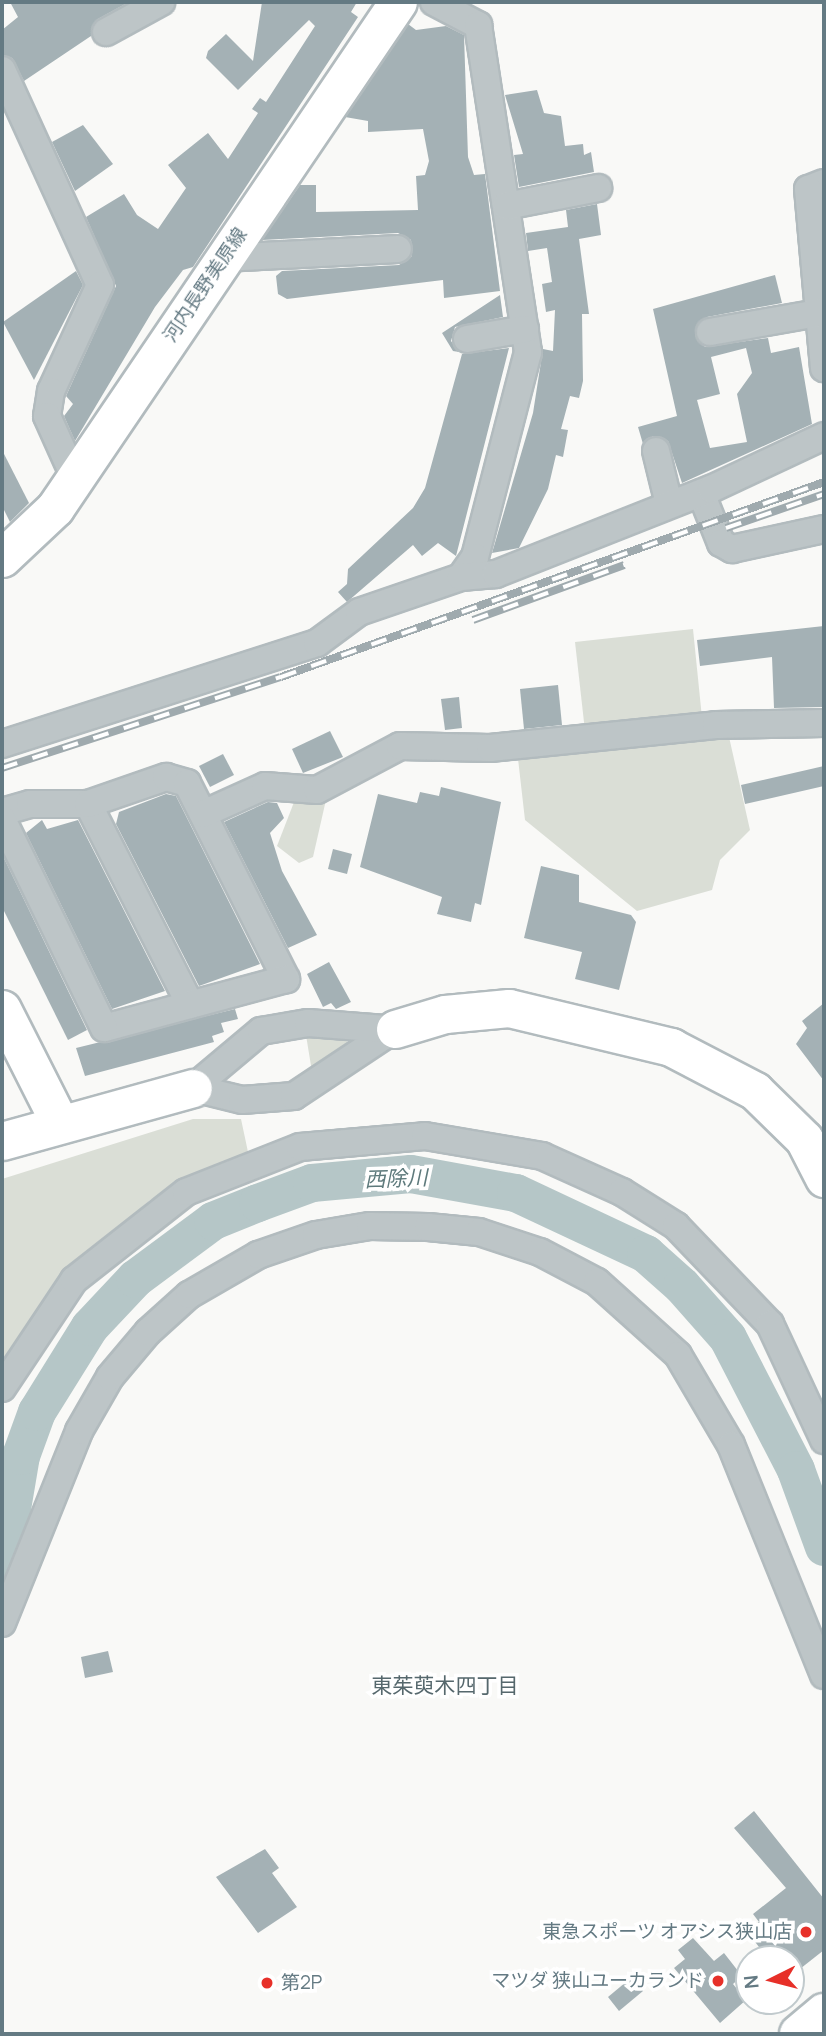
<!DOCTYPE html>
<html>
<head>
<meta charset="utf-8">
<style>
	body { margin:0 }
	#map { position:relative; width:826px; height:2036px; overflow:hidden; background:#f9f9f7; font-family:Manrope,"Noto Sans JP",sans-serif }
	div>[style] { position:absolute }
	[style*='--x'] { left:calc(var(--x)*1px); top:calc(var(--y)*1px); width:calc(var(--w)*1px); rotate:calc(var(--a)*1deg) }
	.green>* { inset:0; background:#daded6 }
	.river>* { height:38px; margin:-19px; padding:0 19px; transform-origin:19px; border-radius:19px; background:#b5c6c7 }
	.building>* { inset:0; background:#a4b1b5 }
	.roads { filter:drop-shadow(2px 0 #b2bbbe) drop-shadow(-2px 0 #b2bbbe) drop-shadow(0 2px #b2bbbe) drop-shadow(0 -2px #b2bbbe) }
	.street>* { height:26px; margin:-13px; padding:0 13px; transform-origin:13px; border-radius:13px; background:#bdc5c7 }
	.secondary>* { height:37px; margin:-18.5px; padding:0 18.5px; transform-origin:18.5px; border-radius:18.5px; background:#fff }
	.highway>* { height:38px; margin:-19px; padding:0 19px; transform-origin:19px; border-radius:19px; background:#fff }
	.rail>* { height:8px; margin-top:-4px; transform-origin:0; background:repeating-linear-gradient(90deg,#fff 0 16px,#9faaae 0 32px); box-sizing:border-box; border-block:2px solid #9faaae }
	.dots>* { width:19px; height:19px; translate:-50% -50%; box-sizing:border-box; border:4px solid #fff; border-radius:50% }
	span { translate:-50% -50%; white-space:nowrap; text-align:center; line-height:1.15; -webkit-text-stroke:7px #fff; paint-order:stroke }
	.street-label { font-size:19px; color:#647a83 }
	.poi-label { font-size:19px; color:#647a83 }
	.right { translate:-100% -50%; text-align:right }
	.left { translate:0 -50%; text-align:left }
	.water-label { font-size:21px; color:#5e7a7c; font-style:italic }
	.neighbourhood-label { font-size:21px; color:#56686d }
	.frame { position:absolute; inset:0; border:4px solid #647a83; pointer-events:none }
	.north { position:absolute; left:735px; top:1945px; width:70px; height:70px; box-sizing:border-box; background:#fff; border:2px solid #c1cacd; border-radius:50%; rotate:264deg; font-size:19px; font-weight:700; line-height:28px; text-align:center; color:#647a83 }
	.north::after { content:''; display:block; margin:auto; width:24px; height:32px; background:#e73029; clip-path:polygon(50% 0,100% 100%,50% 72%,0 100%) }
</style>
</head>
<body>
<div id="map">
	<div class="green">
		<div style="clip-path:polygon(693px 629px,702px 718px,585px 731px,575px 642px)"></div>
		<div style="clip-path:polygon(727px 728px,750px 830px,720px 860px,712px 890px,637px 911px,525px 820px,517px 750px)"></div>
		<div style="clip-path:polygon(328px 791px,313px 857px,299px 863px,277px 846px,296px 797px)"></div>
		<div style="clip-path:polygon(305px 1029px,345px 1036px,348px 1045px,313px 1078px)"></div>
		<div style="clip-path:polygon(193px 1119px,241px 1119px,248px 1152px,150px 1200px,74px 1267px,2px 1371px,2px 1179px)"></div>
	</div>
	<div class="river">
		<div style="--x:2;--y:1568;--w:114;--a:-80.4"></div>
		<div style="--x:21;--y:1456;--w:47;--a:-70"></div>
		<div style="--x:37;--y:1412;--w:100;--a:-58.1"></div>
		<div style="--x:90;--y:1327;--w:66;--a:-46.8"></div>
		<div style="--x:135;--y:1279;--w:97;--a:-36.6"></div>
		<div style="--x:213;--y:1221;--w:48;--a:-21.8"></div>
		<div style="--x:258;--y:1203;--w:58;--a:-20.3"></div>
		<div style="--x:312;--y:1183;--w:99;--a:-5.2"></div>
		<div style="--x:411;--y:1174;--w:107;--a:10.3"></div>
		<div style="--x:516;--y:1193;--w:144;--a:25.1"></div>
		<div style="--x:646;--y:1254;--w:48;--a:41.6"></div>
		<div style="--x:682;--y:1286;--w:69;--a:48.5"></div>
		<div style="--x:728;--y:1338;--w:148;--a:62.7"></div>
		<div style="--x:796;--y:1470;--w:82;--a:70"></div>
	</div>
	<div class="building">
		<div style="clip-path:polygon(10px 2px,129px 2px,98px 19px,91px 36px,24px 81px,12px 58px,2px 55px,2px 30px,18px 17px)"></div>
		<div style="clip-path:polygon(262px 2px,357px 2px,351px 12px,358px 17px,193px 267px,183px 270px,155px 307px,75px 441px,64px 416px,73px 404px,66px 396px,116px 286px,86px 217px,124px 194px,137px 215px,158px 229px,186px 188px,168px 165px,208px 133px,228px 159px,258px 113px,252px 109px,260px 98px,266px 102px,315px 26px,309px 20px,238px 90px,206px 58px,208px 51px,226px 34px,253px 61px)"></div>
		<div style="clip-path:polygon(408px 24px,416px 30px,446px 26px,464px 35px,468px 157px,474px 175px,485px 174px,500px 291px,444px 298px,443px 280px,287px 299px,278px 294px,276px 276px,282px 271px,399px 265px,412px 256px,411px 240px,398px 233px,262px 240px,300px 185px,316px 185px,316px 212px,418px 210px,416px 176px,425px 175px,429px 161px,423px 129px,368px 132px,368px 121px,345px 117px)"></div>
		<div style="clip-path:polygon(537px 90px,544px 113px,561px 116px,565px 146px,583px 144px,584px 155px,591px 152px,594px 172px,519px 187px,514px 155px,523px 154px,505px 95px)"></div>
		<div style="clip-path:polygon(83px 125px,113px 164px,75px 191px,52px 142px)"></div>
		<div style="clip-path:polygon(597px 204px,601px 235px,579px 239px,589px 314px,582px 314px,583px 381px,579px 398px,570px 396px,561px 429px,568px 430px,563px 457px,556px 455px,548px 489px,519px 548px,492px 553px,533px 413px,543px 349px,553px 351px,555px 310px,546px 312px,542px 284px,552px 282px,547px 248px,528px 251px,526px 233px,568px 227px,566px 210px)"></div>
		<div style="clip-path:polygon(76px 271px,83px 285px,34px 380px,3px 322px)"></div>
		<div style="clip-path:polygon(evenodd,775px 275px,782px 303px,707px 317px,695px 335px,705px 347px,768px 338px,771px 353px,799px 347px,812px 424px,682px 483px,668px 441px,653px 436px,643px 444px,638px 427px,677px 416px,653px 309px,775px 275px,746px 348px,752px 373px,737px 394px,747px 442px,710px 448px,697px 400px,720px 394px,711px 357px,746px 348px)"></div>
		<div style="clip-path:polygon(500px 295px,503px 317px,455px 327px,451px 341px,459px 352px,453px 351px,442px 333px)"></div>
		<div style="clip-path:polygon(509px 348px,456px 556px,438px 543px,422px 556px,413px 545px,347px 602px,338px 592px,347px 584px,348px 569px,413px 508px,425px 488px,462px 354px)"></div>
		<div style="clip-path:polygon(2px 450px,29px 503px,10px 522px,2px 506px)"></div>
		<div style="clip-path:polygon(824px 626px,824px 707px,774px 708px,772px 657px,700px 666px,697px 640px)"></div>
		<div style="clip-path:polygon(558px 685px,562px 725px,524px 729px,520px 689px)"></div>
		<div style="clip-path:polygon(459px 697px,462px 728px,445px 730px,441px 699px)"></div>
		<div style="clip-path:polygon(330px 731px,343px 757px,303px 773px,292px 749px)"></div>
		<div style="clip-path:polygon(223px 754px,234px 775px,210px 787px,199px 766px)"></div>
		<div style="clip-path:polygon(824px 766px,824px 786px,745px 804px,741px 785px)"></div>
		<div style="clip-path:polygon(441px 787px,501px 802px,481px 905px,475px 903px,471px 922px,437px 914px,442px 897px,360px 867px,378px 794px,417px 803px,420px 792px,439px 796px)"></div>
		<div style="clip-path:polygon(166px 794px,176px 796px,260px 964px,199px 986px,116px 824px,119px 812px)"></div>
		<div style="clip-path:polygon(268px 802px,277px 803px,284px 818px,270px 833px,282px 871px,317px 935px,288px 948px,224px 822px)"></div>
		<div style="clip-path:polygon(42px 820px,47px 829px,78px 820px,165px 991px,112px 1009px,26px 833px)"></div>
		<div style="clip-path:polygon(333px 849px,352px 854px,347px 874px,328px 869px)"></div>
		<div style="clip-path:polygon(2px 854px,87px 1030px,68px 1040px,4px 911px)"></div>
		<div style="clip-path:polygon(541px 866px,579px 875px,579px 902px,631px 915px,636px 922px,619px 990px,575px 979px,582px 952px,524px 938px)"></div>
		<div style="clip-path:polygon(329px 962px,351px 1002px,336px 1009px,331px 1003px,323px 1007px,307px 974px)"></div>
		<div style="clip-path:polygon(824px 1003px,824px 1081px,796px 1044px,807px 1028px,802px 1021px)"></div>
		<div style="clip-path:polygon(235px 1009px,238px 1019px,221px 1023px,224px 1032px,212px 1036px,214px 1042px,85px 1076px,76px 1048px)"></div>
		<div style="clip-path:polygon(108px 1651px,113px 1672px,85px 1678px,81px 1657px)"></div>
		<div style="clip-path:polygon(754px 1811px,824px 1899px,824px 1950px,791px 1976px,791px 1959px,768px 1959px,747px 1931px,759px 1922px,753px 1914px,786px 1888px,734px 1828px)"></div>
		<div style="clip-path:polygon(265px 1849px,279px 1868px,272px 1873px,297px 1907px,258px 1933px,216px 1877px)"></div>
		<div style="clip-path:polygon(693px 1938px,714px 1961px,724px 1953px,742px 1976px,733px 1984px,746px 2000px,720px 2023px,674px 1968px,685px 1959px,678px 1950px)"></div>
		<div style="clip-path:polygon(632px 1977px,643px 1991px,619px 2011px,608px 1997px)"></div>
	</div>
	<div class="roads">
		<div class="street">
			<div style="--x:434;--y:2;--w:50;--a:27.6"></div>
			<div style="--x:478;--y:25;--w:331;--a:81.3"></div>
			<div style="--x:528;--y:352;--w:212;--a:104.5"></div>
			<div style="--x:475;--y:557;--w:24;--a:125"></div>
			<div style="--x:106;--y:32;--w:63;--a:-28.6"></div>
			<div style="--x:2;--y:70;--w:236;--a:65.5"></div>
			<div style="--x:100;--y:285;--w:117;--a:114.8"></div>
			<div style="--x:51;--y:391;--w:25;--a:99"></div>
			<div style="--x:47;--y:416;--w:66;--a:65.8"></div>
			<div style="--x:824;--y:183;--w:17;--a:159"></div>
			<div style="--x:808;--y:189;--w:180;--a:84.9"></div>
			<div style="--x:506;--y:206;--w:94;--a:-11.1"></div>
			<div style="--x:224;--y:258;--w:174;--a:-3"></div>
			<div style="--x:710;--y:332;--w:115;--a:-10"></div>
			<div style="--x:467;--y:339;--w:59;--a:-9.8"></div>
			<div style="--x:656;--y:451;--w:55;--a:76.2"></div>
			<div style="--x:701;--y:493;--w:54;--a:68.2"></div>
			<div style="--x:721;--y:543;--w:13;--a:29"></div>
			<div style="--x:732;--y:549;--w:94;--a:-12.3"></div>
			<div style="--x:2;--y:744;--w:331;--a:-17.8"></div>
			<div style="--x:317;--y:643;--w:52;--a:-36.4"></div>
			<div style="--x:359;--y:612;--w:108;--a:-18.9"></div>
			<div style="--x:461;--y:577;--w:35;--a:-5"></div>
			<div style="--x:496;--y:574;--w:231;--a:-21.6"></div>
			<div style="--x:711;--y:489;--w:125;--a:-25.1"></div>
			<div style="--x:88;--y:804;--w:225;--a:63"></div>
			<div style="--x:2;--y:812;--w:29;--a:-16"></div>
			<div style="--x:30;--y:804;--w:58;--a:0"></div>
			<div style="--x:88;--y:804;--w:83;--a:-19.1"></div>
			<div style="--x:166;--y:777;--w:22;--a:16"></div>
			<div style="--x:187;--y:783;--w:220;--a:63.2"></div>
			<div style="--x:286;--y:979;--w:188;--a:164.9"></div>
			<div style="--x:104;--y:1028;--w:233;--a:-116"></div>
			<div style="--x:203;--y:814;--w:68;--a:-24.3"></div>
			<div style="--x:265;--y:786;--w:52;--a:4.4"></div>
			<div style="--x:317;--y:790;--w:94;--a:-27.9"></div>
			<div style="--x:400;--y:746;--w:90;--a:1.3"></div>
			<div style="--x:490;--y:748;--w:227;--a:-5.8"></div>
			<div style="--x:716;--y:725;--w:108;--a:-1.1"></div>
			<div style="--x:193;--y:1088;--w:50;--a:13.8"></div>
			<div style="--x:242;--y:1100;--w:52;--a:-4.4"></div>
			<div style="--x:294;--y:1096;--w:121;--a:-33.6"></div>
			<div style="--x:193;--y:1088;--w:89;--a:-40"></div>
			<div style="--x:261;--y:1031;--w:48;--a:-9.7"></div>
			<div style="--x:308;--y:1023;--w:78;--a:4.4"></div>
			<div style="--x:2;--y:1388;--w:130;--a:-56.3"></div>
			<div style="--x:74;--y:1280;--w:142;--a:-38.2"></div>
			<div style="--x:186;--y:1192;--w:123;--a:-21.5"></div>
			<div style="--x:300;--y:1147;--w:125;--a:-5"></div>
			<div style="--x:425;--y:1136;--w:119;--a:9.7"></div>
			<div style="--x:542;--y:1156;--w:88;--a:24.2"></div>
			<div style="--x:622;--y:1192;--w:64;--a:32.2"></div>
			<div style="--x:676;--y:1226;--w:136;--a:46.2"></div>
			<div style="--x:770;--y:1324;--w:128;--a:65"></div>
			<div style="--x:2;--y:1623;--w:207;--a:-68.1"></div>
			<div style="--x:79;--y:1431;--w:62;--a:-60.1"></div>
			<div style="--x:110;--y:1377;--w:59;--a:-49.8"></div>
			<div style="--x:148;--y:1332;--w:55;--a:-42.1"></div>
			<div style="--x:189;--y:1295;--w:80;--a:-30.1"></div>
			<div style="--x:258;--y:1255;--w:61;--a:-19"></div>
			<div style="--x:316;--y:1235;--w:55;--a:-9.5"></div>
			<div style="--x:370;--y:1226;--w:58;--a:1"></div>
			<div style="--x:428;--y:1227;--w:51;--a:5.6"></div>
			<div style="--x:479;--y:1232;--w:64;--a:18.2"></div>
			<div style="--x:540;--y:1252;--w:64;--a:27.8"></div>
			<div style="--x:597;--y:1282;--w:109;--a:42"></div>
			<div style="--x:678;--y:1355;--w:104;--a:59.5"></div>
			<div style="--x:731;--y:1445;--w:248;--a:68"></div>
		</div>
		<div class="secondary">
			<div style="--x:2;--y:558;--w:73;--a:-43.3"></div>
			<div style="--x:55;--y:508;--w:611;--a:-55.87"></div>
			<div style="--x:2;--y:1009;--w:129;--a:63.2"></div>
			<div style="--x:395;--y:1029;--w:52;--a:-16.7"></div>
			<div style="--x:445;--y:1014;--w:64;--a:-5.4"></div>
			<div style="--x:509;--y:1008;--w:167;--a:13.5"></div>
			<div style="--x:671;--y:1047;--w:95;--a:27.6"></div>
			<div style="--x:755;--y:1091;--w:69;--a:44.4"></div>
			<div style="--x:804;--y:1139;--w:44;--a:62.9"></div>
			<div style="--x:2;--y:1141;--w:198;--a:-15.5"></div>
		</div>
		<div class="highway">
			<div style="--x:799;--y:2034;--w:33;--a:-40"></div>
		</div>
	</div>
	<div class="rail">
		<div style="--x:726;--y:528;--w:104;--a:-19.1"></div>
		<div style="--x:473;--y:620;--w:161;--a:-20"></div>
		<div style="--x:2;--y:768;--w:293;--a:-18.1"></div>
		<div style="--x:281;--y:677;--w:577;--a:-19.75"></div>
	</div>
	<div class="dots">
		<div style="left:806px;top:1932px;background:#e73029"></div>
		<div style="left:718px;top:1981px;background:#e73029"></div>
		<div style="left:267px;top:1983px;background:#e73029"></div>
	</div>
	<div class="street-label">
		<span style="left:205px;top:285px;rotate:-56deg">河内長野美原線</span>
	</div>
	<div class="poi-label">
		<span class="right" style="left:792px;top:1932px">東急スポーツ オアシス狭山店</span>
		<span class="right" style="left:704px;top:1981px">マツダ 狭山ユーカランド</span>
		<span class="left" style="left:281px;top:1983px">第2P</span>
	</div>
	<div class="water-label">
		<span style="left:396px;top:1178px;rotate:-2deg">西除川</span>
	</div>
	<div class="neighbourhood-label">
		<span style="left:445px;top:1685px">東茱萸木四丁目</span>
	</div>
	<div class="frame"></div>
	<div class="north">N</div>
</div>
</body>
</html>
